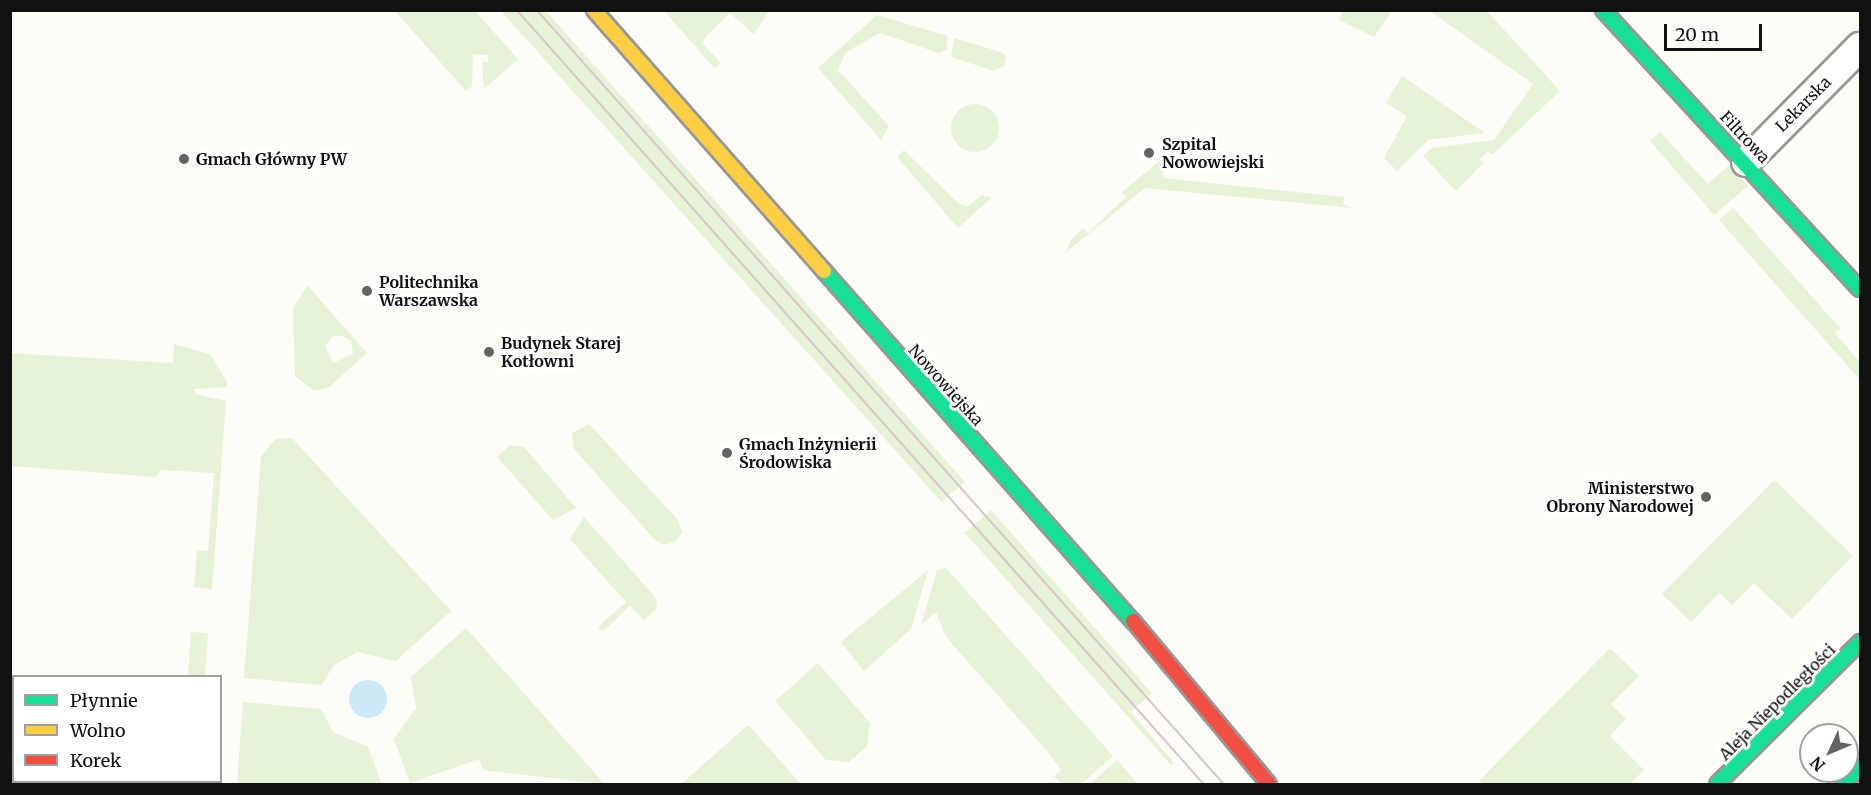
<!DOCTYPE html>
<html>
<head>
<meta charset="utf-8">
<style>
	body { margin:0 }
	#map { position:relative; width:1871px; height:795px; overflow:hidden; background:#fdfcf7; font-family:Merriweather,serif }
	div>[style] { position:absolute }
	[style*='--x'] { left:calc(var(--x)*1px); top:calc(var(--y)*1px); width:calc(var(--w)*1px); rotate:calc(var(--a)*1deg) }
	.green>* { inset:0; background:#e7f3d7 }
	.round { border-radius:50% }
	.water>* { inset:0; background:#cde8f7 }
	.roads { filter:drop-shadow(2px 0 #979795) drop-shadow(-2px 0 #979795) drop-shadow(0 2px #979795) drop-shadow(0 -2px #979795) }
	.street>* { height:28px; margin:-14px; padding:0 14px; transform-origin:14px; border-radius:14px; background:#fffffe }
	.fast>* { height:14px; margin:-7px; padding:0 7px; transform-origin:7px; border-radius:7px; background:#16e098 }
	.slow>* { height:14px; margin:-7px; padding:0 7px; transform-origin:7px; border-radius:7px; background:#ffcf43 }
	.jam>* { height:14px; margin:-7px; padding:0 7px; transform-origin:7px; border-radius:7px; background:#f24e42 }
	.tram>* { height:1.5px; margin:-0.75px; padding:0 0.75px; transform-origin:0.75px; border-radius:0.75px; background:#d9c6c7 }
	.dots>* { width:16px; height:16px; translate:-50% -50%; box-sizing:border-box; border:3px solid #fff; border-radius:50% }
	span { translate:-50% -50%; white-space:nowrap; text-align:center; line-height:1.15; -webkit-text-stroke:6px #fff; paint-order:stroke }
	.street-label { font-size:16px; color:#111 }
	.poi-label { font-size:16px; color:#111; font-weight:700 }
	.left { translate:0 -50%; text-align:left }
	.right { translate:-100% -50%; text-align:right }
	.frame { position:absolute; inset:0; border:12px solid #111; pointer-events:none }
	.legend { position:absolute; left:12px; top:675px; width:210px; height:108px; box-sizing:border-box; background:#fff; border:2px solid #a0a0a0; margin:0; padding:8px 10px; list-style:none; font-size:18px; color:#111 }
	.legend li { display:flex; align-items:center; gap:12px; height:30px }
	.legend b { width:30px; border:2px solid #a0a0a0 }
	.north { position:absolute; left:1799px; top:723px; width:60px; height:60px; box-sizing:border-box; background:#fff; border:2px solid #a0a0a0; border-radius:50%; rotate:226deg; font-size:16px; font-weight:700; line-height:24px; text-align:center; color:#111 }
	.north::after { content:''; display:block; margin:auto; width:21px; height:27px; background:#646362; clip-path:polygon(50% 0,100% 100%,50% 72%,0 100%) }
	.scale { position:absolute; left:1664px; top:24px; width:98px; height:27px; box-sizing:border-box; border:3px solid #111; border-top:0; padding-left:8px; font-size:18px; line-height:21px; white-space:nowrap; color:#111; -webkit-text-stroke:4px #fff; paint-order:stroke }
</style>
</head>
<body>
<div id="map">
	<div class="green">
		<div style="clip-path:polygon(395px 11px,475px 11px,518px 59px,484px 89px,482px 62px,488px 62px,488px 55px,473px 54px,472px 86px,466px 91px)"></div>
		<div style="clip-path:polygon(501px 11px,546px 11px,965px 482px,942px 501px,946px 507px)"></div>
		<div style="clip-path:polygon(664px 11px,665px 10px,769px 11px,754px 34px,730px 13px,708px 34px,702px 43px,721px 63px,715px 69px)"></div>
		<div style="clip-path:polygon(1342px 11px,1342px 10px,1392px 11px,1374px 37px,1339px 20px)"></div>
		<div style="clip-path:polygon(1430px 11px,1487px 11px,1560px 91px,1492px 155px,1488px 151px,1479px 159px,1483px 163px,1456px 191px,1423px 156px,1432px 148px,1494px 140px,1533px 84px)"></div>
		<div style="clip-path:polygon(877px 15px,948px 36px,946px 50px,939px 53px,880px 33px,845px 53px,838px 70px,889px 126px,881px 140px,818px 68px)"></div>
		<div style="clip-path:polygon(954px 38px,1001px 52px,1006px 56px,1004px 66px,994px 71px,951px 57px)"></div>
		<div style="clip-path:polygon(1402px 76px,1485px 133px,1428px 140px,1397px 171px,1384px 158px,1407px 116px,1386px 103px)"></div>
		<div class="round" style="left:951px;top:104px;width:48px;height:48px"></div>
		<div style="clip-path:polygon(1660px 132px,1708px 184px,1729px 165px,1748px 186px,1714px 215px,1650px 141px)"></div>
		<div style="clip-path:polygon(904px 150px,959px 204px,968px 206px,982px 195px,991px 198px,958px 228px,897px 157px)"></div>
		<div style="clip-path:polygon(1164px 157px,1163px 178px,1344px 197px,1343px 204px,1352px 208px,1145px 188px,1043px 271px,1066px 252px,1072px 238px,1083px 228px,1088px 233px,1126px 197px,1122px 192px)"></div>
		<div style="clip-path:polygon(1733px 208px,1840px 328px,1835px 333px,1860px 362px,1860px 380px,1719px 220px)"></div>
		<div style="clip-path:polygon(evenodd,307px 285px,367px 353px,328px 388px,314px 391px,295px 376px,293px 308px,307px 285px,343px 336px,351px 341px,353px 354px,333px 363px,325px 346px,333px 336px,343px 336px)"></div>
		<div style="clip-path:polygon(174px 344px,210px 354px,227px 382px,227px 387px,194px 389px,195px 394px,226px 401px,212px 589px,194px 587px,197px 550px,208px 551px,214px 473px,161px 470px,156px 477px,11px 466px,11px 353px,173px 363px)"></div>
		<div style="clip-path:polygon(589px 424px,678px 520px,682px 532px,675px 542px,663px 545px,654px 539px,574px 449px,572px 433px)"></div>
		<div style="clip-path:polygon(292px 438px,451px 611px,396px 661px,357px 652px,333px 666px,322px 685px,244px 678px,261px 457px,275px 439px)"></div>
		<div style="clip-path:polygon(510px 445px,524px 447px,576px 508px,553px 520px,497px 457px)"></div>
		<div style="clip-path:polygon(1774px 480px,1853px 556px,1792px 619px,1754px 583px,1732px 605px,1719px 593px,1691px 622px,1662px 594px)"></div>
		<div style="clip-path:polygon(991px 510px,1152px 693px,1131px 712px,1174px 763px,1171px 765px,965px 533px)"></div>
		<div style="clip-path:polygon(584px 517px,656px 598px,657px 608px,644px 620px,630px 606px,603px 631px,598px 627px,626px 602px,570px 539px)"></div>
		<div style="clip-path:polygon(946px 568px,1113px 756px,1081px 784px,1061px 784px,1054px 776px,1061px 770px,1049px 753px,946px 637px,936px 612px,921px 625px,937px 570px)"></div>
		<div style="clip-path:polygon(928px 570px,911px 629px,864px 671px,841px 642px)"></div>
		<div style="clip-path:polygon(466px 628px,601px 780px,602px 784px,483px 770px,479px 759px,410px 783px,394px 739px,416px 708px,411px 677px)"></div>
		<div style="clip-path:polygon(191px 632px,208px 633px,205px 676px,188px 676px)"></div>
		<div style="clip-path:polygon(1610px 648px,1639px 676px,1611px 704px,1626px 719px,1610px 736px,1644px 770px,1630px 784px,1483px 784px,1479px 781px)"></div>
		<div style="clip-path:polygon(818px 663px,870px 723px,867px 746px,849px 762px,826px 760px,775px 701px)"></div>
		<div style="clip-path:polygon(243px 702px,321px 709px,333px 732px,368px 747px,382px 784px,237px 784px)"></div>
		<div style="clip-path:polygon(748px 725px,801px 784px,681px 784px)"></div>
		<div style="clip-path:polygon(1117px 760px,1138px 784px,1090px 784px)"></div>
	</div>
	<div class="water">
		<div class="round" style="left:349px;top:680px;width:38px;height:38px"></div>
	</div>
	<div class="roads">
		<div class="street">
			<div style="--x:1746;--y:162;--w:162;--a:-45.3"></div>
		</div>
		<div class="fast">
			<div style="--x:1603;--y:10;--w:379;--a:47.4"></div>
			<div style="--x:824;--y:271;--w:467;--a:48.6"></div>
			<div style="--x:1717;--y:784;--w:202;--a:-44.8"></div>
			<div style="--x:1843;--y:784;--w:24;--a:-45"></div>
		</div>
		<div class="slow">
			<div style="--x:594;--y:10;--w:348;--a:48.6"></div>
		</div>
		<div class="jam">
			<div style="--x:1133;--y:621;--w:212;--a:50.2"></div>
		</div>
	</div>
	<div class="tram">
		<div style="--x:517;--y:10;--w:1035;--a:48.41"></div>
		<div style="--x:537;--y:10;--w:1035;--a:48.41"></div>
	</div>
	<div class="dots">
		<div style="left:1149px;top:153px;background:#646362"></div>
		<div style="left:184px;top:159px;background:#646362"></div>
		<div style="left:367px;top:291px;background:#646362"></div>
		<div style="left:489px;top:352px;background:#646362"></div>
		<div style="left:727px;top:453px;background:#646362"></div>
		<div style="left:1706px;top:497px;background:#646362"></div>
	</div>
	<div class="street-label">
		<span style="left:1803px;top:104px;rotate:-45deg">Lekarska</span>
		<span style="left:1745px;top:137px;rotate:47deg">Filtrowa</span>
		<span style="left:946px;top:385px;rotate:48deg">Nowowiejska</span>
		<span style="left:1777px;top:702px;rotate:-45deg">Aleja Niepodległości</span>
	</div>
	<div class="poi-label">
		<span class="left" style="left:1162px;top:153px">Szpital<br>Nowowiejski</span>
		<span class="left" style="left:196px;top:159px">Gmach Główny PW</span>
		<span class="left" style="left:379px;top:291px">Politechnika<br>Warszawska</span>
		<span class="left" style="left:501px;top:352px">Budynek Starej<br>Kotłowni</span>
		<span class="left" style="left:739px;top:453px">Gmach Inżynierii<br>Środowiska</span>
		<span class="right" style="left:1694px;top:497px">Ministerstwo<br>Obrony Narodowej</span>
	</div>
	<div class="frame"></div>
	<ul class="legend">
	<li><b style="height:8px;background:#16e098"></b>Płynnie</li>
	<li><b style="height:8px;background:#ffcf43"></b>Wolno</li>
	<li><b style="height:8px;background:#f24e42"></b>Korek</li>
	</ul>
	<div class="north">N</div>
	<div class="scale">20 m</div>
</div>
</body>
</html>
